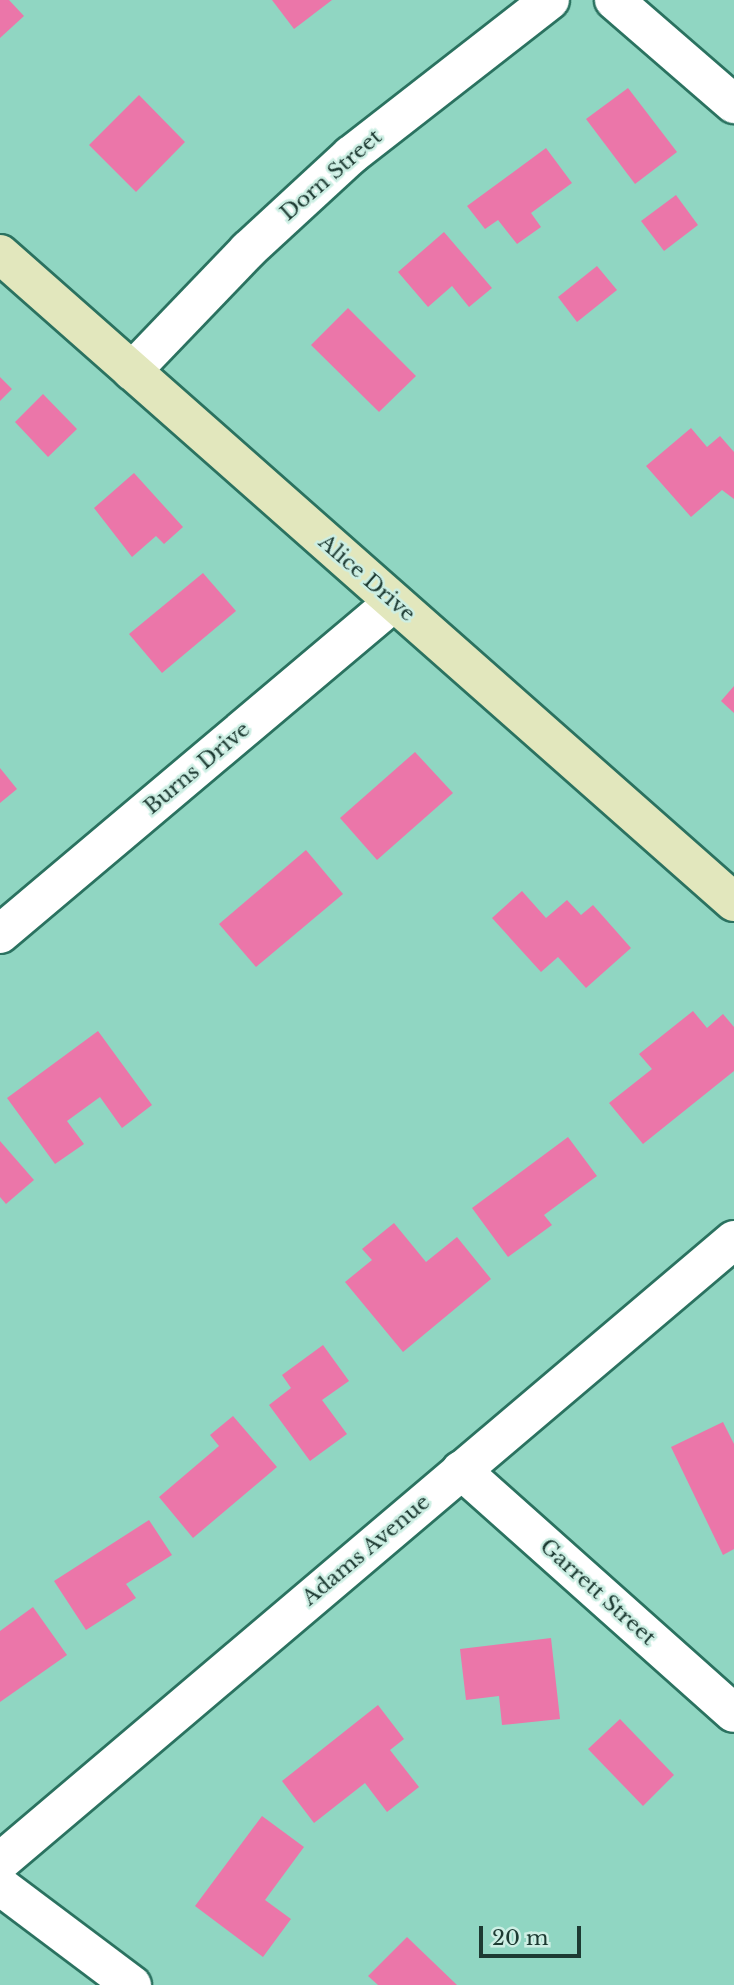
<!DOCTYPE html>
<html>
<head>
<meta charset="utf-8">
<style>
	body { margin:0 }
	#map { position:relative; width:734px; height:1985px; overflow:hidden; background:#90d6c2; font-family:"Libre Baskerville",serif }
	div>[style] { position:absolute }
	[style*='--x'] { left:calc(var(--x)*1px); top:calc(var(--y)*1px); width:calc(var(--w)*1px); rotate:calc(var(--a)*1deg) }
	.building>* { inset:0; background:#eb76a9 }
	.roads { filter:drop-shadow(2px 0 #2b7260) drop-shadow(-2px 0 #2b7260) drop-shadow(0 2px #2b7260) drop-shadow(0 -2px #2b7260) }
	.minor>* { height:38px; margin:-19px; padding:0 19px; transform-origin:19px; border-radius:19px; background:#fff }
	.major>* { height:38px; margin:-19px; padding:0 19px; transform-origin:19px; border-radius:19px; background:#e2e7bd }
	span { translate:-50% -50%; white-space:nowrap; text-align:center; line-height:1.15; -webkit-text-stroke:5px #cdefe4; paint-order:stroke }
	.street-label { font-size:21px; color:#1d3a32 }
	.scale { position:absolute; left:479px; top:1926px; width:102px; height:32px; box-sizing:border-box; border:4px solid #1d3a32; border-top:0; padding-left:9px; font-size:21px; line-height:24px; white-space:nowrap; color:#1d3a32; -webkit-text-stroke:5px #cdefe4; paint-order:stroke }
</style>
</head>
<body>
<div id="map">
	<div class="building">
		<div style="clip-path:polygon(0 0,9px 0,24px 16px,0 38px)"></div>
		<div style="clip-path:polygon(272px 0,332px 0,294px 29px)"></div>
		<div style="clip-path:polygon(628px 88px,677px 152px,635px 184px,586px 119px)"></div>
		<div style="clip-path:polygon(139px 95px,185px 142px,136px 192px,89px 145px)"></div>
		<div style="clip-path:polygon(546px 148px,572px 183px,531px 213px,541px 227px,517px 244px,498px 220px,485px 229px,467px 206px)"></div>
		<div style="clip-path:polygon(676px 195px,698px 225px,664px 251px,641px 221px)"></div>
		<div style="clip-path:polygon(444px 232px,492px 288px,469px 307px,452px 286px,428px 307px,398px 272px)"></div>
		<div style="clip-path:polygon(597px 266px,617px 290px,577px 322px,558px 297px)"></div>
		<div style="clip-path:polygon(348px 308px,416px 376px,379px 412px,311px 345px)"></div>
		<div style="clip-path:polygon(0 377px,12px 389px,0 401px)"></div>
		<div style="clip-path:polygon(43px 394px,77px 429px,48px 457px,15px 422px)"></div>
		<div style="clip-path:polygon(691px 428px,707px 447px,720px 436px,734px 452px,734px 499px,722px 490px,691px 517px,646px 466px)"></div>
		<div style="clip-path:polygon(134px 473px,183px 527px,164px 544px,156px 536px,132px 557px,94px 508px)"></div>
		<div style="clip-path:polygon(203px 573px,236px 611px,162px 673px,129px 634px)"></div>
		<div style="clip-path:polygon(734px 686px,734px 713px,721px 701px)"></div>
		<div style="clip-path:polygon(415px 752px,453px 793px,377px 860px,340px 818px)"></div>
		<div style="clip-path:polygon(0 768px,17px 789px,0 803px)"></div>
		<div style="clip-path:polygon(306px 850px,343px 894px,256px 967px,219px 924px)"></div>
		<div style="clip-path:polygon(522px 891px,546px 918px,567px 900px,581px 915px,593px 905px,631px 948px,586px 988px,558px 957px,541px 972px,492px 918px)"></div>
		<div style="clip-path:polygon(693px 1011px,707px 1028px,723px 1014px,734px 1027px,734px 1071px,643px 1144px,609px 1103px,652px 1069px,639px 1054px)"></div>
		<div style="clip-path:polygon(98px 1031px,152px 1105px,122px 1128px,100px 1097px,67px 1121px,84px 1144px,55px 1164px,7px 1098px)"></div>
		<div style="clip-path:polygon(568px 1137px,597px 1176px,544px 1215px,552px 1225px,508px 1257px,472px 1208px)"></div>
		<div style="clip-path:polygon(0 1141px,34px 1180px,6px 1204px,0 1197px)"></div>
		<div style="clip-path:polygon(394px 1223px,426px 1262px,457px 1237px,491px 1279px,403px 1352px,345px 1282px,372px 1260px,362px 1249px)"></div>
		<div style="clip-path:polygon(323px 1345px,349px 1381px,322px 1400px,347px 1434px,310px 1461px,269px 1405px,291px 1388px,282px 1375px)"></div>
		<div style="clip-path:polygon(233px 1416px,277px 1467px,193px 1538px,159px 1497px,219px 1446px,210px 1435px)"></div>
		<div style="clip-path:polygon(723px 1422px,734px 1444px,734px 1549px,723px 1555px,671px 1447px)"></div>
		<div style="clip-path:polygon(149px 1520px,172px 1555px,126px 1584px,136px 1598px,86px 1630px,54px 1581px)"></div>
		<div style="clip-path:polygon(33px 1607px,67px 1655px,0 1702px,0 1631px)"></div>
		<div style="clip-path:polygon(551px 1638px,560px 1719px,502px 1725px,499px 1696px,466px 1700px,460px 1649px)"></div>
		<div style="clip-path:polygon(378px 1705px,404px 1739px,390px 1750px,419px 1787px,387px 1812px,365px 1783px,314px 1823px,282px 1781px)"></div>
		<div style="clip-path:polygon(620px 1719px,674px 1775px,643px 1806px,588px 1749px)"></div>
		<div style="clip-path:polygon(262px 1816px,304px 1847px,265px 1900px,291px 1919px,263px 1957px,195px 1906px)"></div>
		<div style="clip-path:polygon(407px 1937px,457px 1985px,378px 1985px,368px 1976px)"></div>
	</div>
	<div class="roads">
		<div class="minor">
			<div style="--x:614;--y:0;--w:159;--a:40.9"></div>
			<div style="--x:132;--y:371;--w:168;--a:-46.2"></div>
			<div style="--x:248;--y:250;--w:140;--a:-42.7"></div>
			<div style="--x:351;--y:155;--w:252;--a:-37.9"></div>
			<div style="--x:0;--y:934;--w:515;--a:-40.12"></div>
			<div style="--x:461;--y:1470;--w:365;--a:41.7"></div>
			<div style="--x:0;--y:1862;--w:962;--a:-40.28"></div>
			<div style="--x:0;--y:1886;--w:165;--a:36.9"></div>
		</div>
		<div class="major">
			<div style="--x:0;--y:254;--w:979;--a:41.44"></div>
		</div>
	</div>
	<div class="street-label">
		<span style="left:331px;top:175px;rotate:-41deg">Dorn Street</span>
		<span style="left:367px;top:578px;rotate:41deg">Alice Drive</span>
		<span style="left:197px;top:768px;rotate:-40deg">Burns Drive</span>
		<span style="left:366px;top:1550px;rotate:-40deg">Adams Avenue</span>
		<span style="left:598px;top:1592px;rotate:42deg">Garrett Street</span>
	</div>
	<div class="scale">20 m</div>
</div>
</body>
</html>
